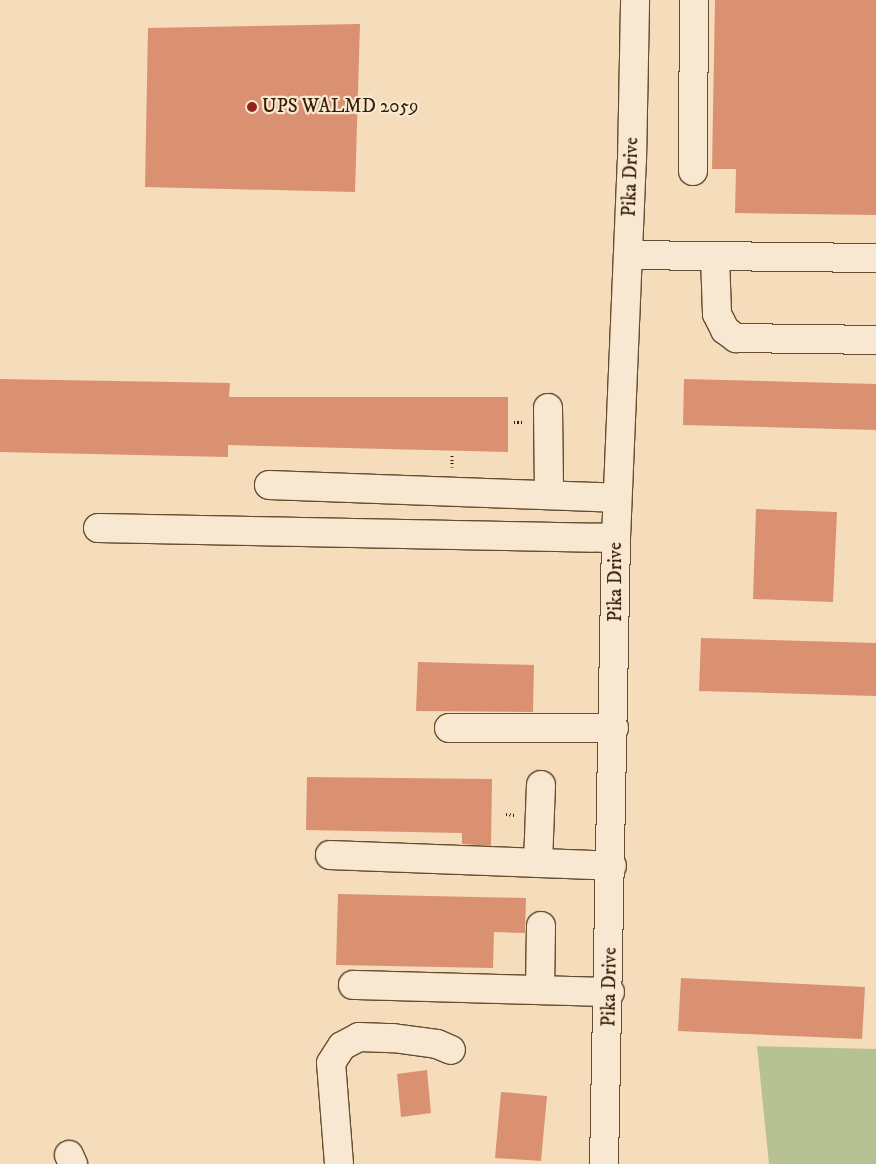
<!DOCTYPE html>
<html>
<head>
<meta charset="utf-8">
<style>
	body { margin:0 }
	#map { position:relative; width:876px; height:1164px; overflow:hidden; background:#f5dcba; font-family:"IM FELL DW Pica",serif }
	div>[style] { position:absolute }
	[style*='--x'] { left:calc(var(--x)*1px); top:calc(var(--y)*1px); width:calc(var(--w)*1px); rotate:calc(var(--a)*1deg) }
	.green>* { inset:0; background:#b7c293 }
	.building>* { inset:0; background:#da9171 }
	.path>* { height:3px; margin-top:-1.5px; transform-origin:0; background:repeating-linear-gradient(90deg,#361d03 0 1px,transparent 0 3.5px) }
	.roads { filter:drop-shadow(1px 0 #664d31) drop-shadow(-1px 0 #664d31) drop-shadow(0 1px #664d31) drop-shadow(0 -1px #664d31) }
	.minor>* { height:28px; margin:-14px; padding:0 14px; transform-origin:14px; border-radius:14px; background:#f8e8d2 }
	.dots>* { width:14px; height:14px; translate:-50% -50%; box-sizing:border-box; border:2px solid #f8e8d2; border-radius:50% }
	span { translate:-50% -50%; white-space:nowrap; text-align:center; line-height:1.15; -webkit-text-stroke:4.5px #f8e8d2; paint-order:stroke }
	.poi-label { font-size:19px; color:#361d03 }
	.left { translate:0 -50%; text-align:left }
	.street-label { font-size:19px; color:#361d03 }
</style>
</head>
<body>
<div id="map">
	<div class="green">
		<div style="clip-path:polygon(757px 1046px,876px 1049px,876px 1164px,769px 1164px)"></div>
	</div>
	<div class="building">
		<div style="clip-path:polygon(715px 0,876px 0,876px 215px,735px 213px,736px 169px,712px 169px)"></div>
		<div style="clip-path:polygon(360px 24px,355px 192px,145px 187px,148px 28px)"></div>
		<div style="clip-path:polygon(0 379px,230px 383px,229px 397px,508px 397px,508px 452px,228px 445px,228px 457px,0 452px)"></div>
		<div style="clip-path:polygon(684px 379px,876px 384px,876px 430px,683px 425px)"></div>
		<div style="clip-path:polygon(756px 509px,837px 512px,833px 602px,753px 599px)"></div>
		<div style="clip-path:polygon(701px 638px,876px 643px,876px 696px,699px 691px)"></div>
		<div style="clip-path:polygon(418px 662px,534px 665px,533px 712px,416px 711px)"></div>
		<div style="clip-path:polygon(307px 777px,492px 779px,491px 846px,462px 844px,462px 833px,306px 830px)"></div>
		<div style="clip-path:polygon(338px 894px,526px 898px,525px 933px,494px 932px,493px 968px,336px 965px)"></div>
		<div style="clip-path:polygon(681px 978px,865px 987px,862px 1039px,678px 1031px)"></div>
		<div style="clip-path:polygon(427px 1070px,431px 1113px,401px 1117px,397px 1074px)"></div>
		<div style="clip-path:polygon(501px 1092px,547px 1096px,541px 1161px,495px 1158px)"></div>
	</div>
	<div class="path">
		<div style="--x:514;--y:422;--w:10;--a:0"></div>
		<div style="--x:452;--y:467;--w:12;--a:-90"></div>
		<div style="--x:506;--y:814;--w:9;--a:6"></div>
	</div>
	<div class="roads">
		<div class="minor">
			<div style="--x:693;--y:171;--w:171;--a:-89.7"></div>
			<div style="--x:628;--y:255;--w:248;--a:0.7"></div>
			<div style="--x:715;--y:256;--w:58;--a:88"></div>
			<div style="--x:717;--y:314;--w:18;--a:63"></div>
			<div style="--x:725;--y:330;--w:14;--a:36"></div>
			<div style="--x:736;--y:338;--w:140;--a:0.8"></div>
			<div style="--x:548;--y:408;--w:87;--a:89.3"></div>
			<div style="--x:269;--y:485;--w:348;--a:2.1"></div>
			<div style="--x:98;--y:528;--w:518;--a:1.11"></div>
			<div style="--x:449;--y:728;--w:165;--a:0"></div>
			<div style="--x:330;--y:855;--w:282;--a:2.2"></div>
			<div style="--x:538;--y:863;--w:78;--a:-87.8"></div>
			<div style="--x:353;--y:985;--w:257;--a:1.6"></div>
			<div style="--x:540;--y:990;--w:64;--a:-89.1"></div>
			<div style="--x:69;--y:1155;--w:10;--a:66"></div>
			<div style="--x:339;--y:1164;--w:101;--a:-94.5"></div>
			<div style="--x:331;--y:1063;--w:20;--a:-57"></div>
			<div style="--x:342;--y:1046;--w:19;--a:-28"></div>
			<div style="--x:359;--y:1037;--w:34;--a:2"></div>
			<div style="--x:393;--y:1038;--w:44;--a:7.8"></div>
			<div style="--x:437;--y:1044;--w:15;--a:23"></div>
			<div style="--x:604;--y:1164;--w:626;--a:-88.9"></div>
			<div style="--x:616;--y:538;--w:377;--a:-87.6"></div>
			<div style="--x:632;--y:161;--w:161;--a:-88.9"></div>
		</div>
	</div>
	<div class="dots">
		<div style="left:252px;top:107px;background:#8f2418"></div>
	</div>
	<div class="poi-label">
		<span class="left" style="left:262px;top:107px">UPS WALMD 2059</span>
	</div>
	<div class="street-label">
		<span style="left:631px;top:177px;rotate:-88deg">Pika Drive</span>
		<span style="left:616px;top:582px;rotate:-90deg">Pika Drive</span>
		<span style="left:610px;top:987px;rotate:-89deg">Pika Drive</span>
	</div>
</div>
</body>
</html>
